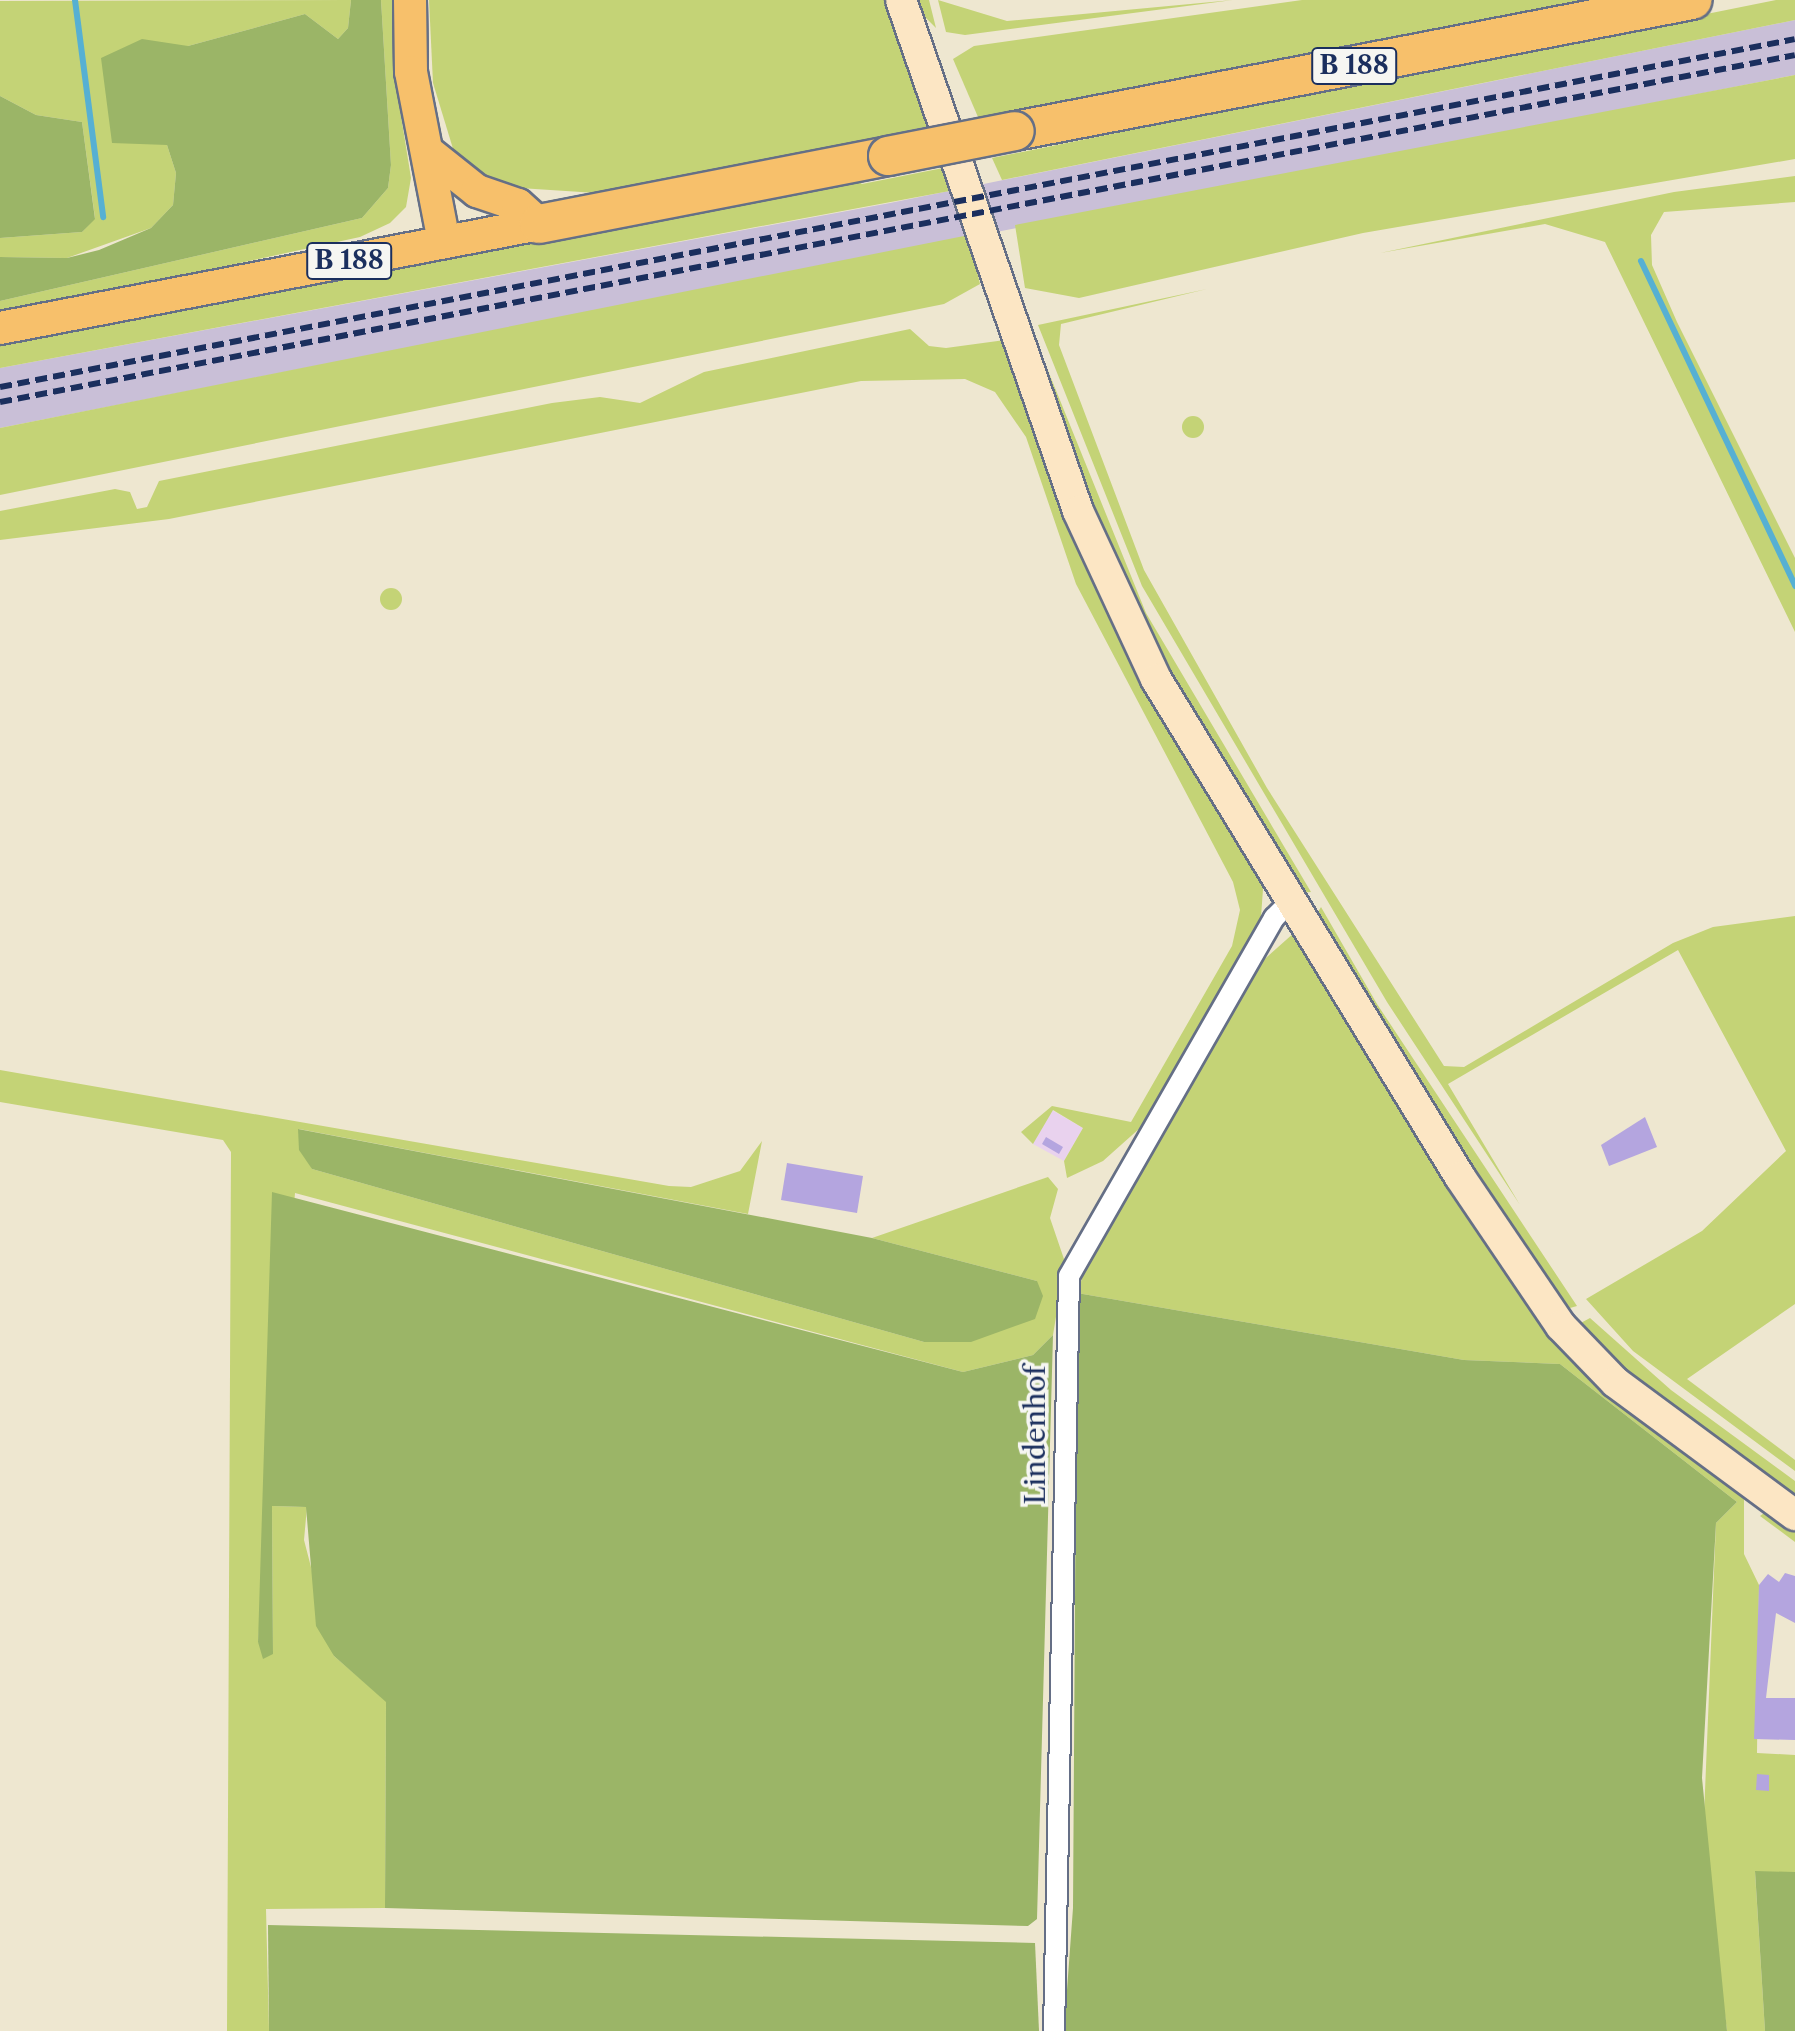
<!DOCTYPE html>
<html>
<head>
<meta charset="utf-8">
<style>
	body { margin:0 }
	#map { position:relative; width:1795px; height:2031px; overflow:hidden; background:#eee7d0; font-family:"Libre Caslon Text",serif }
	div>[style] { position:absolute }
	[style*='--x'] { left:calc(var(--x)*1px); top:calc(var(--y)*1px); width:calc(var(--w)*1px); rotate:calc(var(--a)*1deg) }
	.built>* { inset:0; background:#e9d2ee }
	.industrial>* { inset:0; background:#c9bfd7 }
	.green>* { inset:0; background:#c4d376 }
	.round { border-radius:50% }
	.forest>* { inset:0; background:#9bb567 }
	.stream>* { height:6px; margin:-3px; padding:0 3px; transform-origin:3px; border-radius:3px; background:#56b0d3 }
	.building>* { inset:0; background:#b4a5df }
	.roads { filter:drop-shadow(2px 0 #656f86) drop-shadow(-2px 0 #656f86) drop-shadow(0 2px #656f86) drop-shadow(0 -2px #656f86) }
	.street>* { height:20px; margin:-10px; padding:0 10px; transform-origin:10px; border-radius:10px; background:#fff }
	.secondary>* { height:30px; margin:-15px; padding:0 15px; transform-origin:15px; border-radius:15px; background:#fce6c4 }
	.primary>* { height:32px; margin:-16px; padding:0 16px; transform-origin:16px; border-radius:16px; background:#f7c06b }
	.highway>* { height:38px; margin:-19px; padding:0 19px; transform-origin:19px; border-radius:19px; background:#f7c06b }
	.rail>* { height:6px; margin-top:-3px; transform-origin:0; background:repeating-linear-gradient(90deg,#1b2f5e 0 12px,transparent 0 18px) }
	.bridges { filter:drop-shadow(2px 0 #656f86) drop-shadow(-2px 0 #656f86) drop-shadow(0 2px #656f86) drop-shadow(0 -2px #656f86) }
	.highway-bridge>* { height:38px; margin:-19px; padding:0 19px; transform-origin:19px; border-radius:19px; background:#f7c06b }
	span { translate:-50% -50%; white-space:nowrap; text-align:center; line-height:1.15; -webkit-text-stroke:7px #f6f6f2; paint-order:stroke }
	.shield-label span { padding:2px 6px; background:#f6f6f2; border:2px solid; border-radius:6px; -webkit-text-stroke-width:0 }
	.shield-label { font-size:26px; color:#1b2f5e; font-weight:700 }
	.street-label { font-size:28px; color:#1b2f5e }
</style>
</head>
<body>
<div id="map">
	<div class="built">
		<div style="clip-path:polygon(1052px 1110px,1083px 1128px,1064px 1161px,1033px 1144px)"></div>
	</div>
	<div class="industrial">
		<div style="clip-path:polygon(1795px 20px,1795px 75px,0 428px,0 368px,890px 203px)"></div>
	</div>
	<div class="green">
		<div style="clip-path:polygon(351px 0,348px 28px,338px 39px,305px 14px,188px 46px,167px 145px,176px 173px,173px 205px,151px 228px,67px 258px,0 257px,0 238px,82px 232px,95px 218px,82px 122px,36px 115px,0 96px,0 1px)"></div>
		<div style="clip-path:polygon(381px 0,393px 0,393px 66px,411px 178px,406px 207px,390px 223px,360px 237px,0 315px,0 301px,362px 218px,388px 188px,391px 165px)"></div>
		<div style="clip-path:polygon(429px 0,889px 0,934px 125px,612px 194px,505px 187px,486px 181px,454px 152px,433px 83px)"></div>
		<div style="clip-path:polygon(915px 0,929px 0,936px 28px,919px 11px)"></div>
		<div style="clip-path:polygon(938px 0,1007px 21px,1233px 0,965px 35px,946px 32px)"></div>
		<div style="clip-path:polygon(1302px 0,1621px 0,978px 117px,953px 59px,974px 46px)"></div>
		<div style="clip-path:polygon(1776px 0,1795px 0,1795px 20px,1002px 180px,992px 158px)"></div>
		<div style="clip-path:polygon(1795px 75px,1795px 159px,1363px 233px,1079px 298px,1025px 288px,1015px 225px)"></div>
		<div style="clip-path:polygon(948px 167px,955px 190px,0 368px,0 343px,854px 178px,862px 184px)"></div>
		<div style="clip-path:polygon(1795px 176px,1795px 202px,1664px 212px,1651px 235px,1652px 265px,1677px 322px,1795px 558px,1795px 632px,1605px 242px,1545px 224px,1380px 253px,1674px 192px)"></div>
		<div style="clip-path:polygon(969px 235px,980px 284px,944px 304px,0 495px,0 428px)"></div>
		<div style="clip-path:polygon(1207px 289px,1061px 324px,1059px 345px,1144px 570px,1267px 788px,1444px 1066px,1464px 1067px,1673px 943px,1713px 927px,1795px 916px,1795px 1304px,1687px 1379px,1795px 1460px,1795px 1471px,1633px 1351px,1586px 1299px,1702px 1231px,1786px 1151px,1678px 950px,1448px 1084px,1520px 1205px,1387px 1002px,1142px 586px,1038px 325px)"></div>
		<div style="clip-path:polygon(910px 329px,929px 346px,946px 348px,1005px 340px,1264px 875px,1261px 917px,1140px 1128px,1103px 1161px,1067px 1178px,1064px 1161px,1083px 1128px,1053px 1110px,1033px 1144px,1021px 1132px,1052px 1106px,1131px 1122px,1232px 946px,1240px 910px,1233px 882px,1076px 584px,1026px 437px,995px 392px,965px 379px,861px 381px,169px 519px,0 540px,0 511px,115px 489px,130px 492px,137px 509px,147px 507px,159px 481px,552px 403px,600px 397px,640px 403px,704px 372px)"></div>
		<div style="clip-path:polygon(1032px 331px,1146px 613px,1311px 892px,1298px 893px,1155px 655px,1117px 577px)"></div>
		<div class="round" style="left:1182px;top:416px;width:22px;height:22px"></div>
		<div class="round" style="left:380px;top:588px;width:22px;height:22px"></div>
		<div style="clip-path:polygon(1321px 907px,1377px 1004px,1577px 1306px,1563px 1310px,1542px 1282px,1315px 917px)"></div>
		<div style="clip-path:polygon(1295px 932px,1532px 1302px,1744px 1488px,1744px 1554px,1759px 1585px,1757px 1753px,1795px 1755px,1795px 1872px,1755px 1872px,1765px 2031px,1727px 2031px,1703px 1840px,1716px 1523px,1737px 1502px,1560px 1364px,1464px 1360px,1077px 1293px,1097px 1236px,1258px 965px)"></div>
		<div style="clip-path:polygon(0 1070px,669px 1186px,691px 1187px,740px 1171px,762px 1141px,748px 1214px,299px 1129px,312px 1169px,924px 1342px,1037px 1281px,872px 1238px,1048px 1177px,1058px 1189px,1050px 1218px,1065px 1262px,1053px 1335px,1033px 1355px,963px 1372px,295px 1193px,258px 1642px,273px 1654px,272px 1506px,307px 1507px,304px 1540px,334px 1656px,386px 1701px,385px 1908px,266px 1909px,269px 2031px,227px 2031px,231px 1152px,223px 1140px,0 1102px)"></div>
		<div style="clip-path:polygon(1590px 1318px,1671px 1390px,1795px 1481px,1795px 1502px,1624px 1375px,1577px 1325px)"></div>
		<div style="clip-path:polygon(1771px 1508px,1795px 1525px,1795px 1542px,1760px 1516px)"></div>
	</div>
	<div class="forest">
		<div style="clip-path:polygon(351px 0,381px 0,391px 165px,388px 188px,362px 218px,0 301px,0 257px,67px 258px,99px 250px,151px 228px,173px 205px,176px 173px,167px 145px,112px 143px,101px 58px,142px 39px,188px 46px,305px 14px,338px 39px,348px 28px)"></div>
		<div style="clip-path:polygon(0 96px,36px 115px,82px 122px,95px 219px,82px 232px,0 238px)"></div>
		<div style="clip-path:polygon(298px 1129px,872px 1238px,1037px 1281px,1043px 1296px,1035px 1319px,971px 1342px,924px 1342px,312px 1169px,299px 1150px)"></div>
		<div style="clip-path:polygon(272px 1192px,963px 1372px,1033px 1355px,1053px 1335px,1037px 1919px,1028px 1926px,385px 1908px,386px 1702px,334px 1656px,316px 1626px,306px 1507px,272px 1506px,273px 1654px,263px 1659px,258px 1642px)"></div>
		<div style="clip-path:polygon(1077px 1293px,1464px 1360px,1560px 1364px,1737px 1502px,1716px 1523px,1702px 1778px,1727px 2031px,1064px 2031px,1073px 1908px)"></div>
		<div style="clip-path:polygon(1755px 1871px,1795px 1872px,1795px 2031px,1765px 2031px)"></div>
		<div style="clip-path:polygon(268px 1925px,1035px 1943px,1039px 2031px,269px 2031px)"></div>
	</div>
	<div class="stream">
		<div style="--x:75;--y:0;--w:219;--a:82.6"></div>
		<div style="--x:1641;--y:261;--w:360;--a:64.6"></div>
	</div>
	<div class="building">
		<div style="clip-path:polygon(1645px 1117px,1657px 1147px,1609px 1166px,1601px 1145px)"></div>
		<div style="clip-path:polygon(1046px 1137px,1063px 1147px,1059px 1154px,1042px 1144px)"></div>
		<div style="clip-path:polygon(787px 1163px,863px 1176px,857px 1213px,781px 1200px)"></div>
		<div style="clip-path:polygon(1785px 1573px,1795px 1576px,1795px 1623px,1776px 1613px,1766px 1698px,1795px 1698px,1795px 1740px,1754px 1739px,1759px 1585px,1768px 1574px,1779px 1582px)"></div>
		<div style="clip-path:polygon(1757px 1774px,1769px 1775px,1769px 1791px,1756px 1790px)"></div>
	</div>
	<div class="roads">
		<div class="street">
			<div style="--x:1054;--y:2031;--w:755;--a:-88.86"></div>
			<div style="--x:1069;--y:1276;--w:413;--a:-60.2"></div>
			<div style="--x:1274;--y:918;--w:24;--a:-45"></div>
		</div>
		<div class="secondary">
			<div style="--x:901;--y:0;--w:541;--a:70.89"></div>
			<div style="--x:1078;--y:511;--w:185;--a:65.1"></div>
			<div style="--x:1156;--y:679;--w:583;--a:58.6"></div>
			<div style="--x:1460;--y:1177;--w:180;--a:55.9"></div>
			<div style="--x:1561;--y:1326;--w:78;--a:46"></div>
			<div style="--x:1615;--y:1382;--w:224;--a:36.5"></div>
		</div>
		<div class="primary">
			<div style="--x:410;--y:0;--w:72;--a:89.2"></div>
			<div style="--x:411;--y:72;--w:173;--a:79"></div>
			<div style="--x:428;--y:152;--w:63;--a:38.5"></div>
			<div style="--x:477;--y:191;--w:43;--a:18.9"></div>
			<div style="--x:518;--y:205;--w:28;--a:42"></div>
			<div style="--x:0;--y:328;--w:549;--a:-10.92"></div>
		</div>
		<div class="highway">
			<div style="--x:1015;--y:131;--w:690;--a:-10.95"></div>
			<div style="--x:539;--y:224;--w:356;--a:-11"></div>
		</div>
	</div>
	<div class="rail">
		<div style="--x:0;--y:387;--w:1828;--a:-10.97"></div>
		<div style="--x:0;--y:402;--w:1828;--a:-10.94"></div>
	</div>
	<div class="bridges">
		<div class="highway-bridge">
			<div style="--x:888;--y:156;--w:129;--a:-11.1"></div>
		</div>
	</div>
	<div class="shield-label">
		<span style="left:1354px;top:66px">B 188</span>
		<span style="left:349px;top:261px">B 188</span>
	</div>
	<div class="street-label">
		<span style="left:1035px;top:1435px;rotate:-90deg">Lindenhof</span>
	</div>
</div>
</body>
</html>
